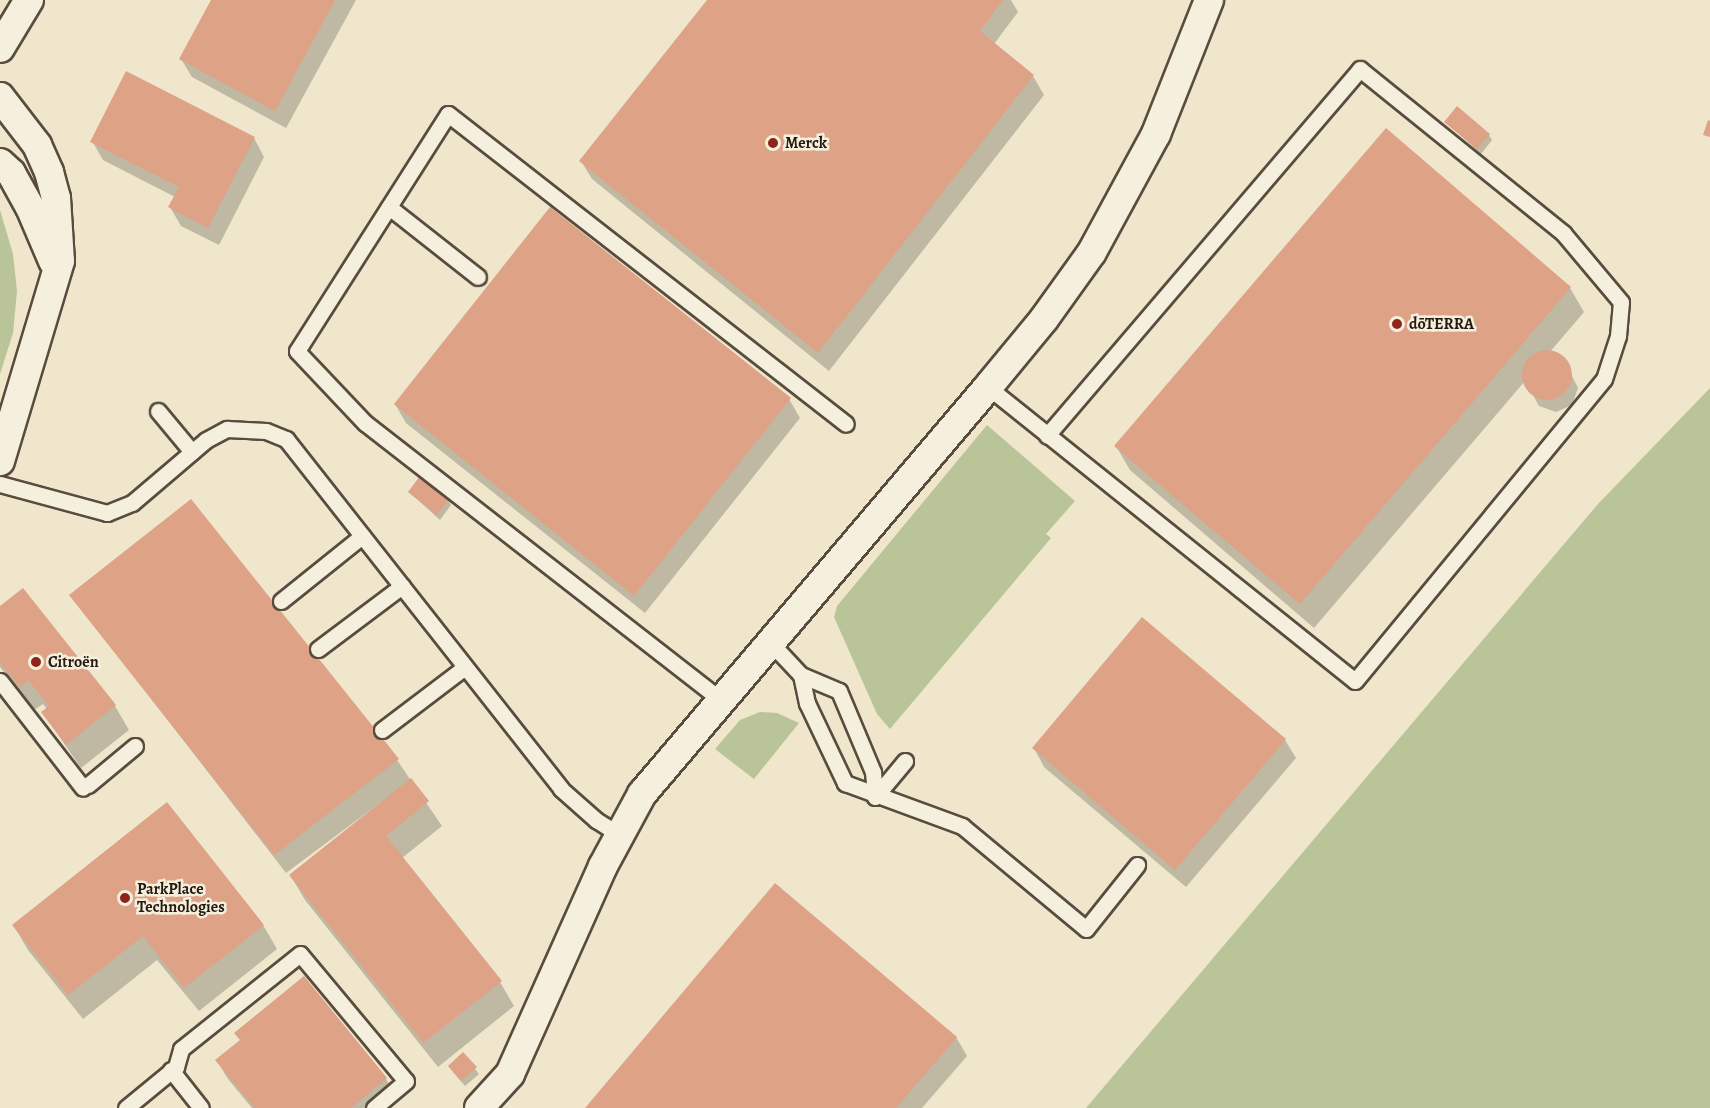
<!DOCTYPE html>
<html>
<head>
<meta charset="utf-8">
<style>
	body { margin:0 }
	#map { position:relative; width:1710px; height:1108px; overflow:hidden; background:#efe6cc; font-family:Alegreya,serif }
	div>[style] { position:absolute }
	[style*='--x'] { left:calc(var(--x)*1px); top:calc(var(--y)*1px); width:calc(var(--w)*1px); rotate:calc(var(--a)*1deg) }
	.green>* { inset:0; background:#b9c598 }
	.shadow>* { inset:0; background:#0003 }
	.building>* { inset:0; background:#dea286 }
	.round { border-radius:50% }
	.roads { filter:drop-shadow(2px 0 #594c3e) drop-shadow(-2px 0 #594c3e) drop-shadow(0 2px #594c3e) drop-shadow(0 -2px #594c3e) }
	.service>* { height:15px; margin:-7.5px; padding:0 7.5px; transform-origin:7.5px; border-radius:7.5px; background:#f5efde }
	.minor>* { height:28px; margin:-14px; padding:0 14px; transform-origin:14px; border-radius:14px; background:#f5efde }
	.dots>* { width:16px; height:16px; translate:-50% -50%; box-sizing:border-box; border:3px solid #f5efde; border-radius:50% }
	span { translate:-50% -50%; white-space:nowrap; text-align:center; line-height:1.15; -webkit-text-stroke:5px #f5efde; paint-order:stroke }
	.poi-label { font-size:16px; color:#27190f; font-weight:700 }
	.left { translate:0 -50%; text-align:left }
</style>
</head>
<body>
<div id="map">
	<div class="green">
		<div style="clip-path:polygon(0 210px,13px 254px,17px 291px,13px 333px,0 374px)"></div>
		<div style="clip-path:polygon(1710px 388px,1710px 1108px,1086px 1108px,1598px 504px)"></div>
		<div style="clip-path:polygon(987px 425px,1075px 501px,1046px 534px,1051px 538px,890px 729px,877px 714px,834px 617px,837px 606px)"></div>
		<div style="clip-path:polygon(777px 713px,799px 723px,754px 779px,715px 749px,740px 720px,760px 712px)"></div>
	</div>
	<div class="shadow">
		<div style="clip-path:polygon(213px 0,356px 0,286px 128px,192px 77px,181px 59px)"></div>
		<div style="clip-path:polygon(709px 0,1011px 0,1018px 12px,994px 44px,1033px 76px,1044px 95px,829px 371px,592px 179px,581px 161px)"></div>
		<div style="clip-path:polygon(1446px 122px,1489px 135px,1492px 140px,1481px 154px)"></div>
		<div style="clip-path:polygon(254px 138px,264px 157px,219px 245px,181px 226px,170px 207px,175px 197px,103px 160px,92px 141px)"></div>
		<div style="clip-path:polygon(1570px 288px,1584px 312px,1549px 353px,1563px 358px,1578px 388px,1572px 405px,1556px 412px,1539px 406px,1525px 381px,1314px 628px,1130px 470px,1116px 446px)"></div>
		<div style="clip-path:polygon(789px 399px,800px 418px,645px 613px,406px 423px,395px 404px)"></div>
		<div style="clip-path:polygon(409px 492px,448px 500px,451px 505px,440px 520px)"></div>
		<div style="clip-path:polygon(22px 590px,115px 706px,129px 730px,81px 768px,43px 713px,47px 709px,43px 704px,34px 710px,0 667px,0 608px)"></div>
		<div style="clip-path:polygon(71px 595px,397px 760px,442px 826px,402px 858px,500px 982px,514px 1006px,438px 1067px,305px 900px,291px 876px,408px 782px,286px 873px)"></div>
		<div style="clip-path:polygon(1285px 740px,1296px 758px,1186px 887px,1044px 767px,1034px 748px)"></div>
		<div style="clip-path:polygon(263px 925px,277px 949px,199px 1011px,157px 960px,83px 1019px,28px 950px,14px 926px)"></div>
		<div style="clip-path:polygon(304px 978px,386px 1079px,397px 1098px,384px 1108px,252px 1108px,228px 1079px,217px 1061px,241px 1041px,236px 1033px)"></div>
		<div style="clip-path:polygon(956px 1037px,967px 1056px,922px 1108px,587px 1108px)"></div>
		<div style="clip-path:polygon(463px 1054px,479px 1074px,465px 1086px,453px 1072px)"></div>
	</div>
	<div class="building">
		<div style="clip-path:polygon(211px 0,335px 0,275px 111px,179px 59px)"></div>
		<div style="clip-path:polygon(707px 0,1003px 0,980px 31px,1034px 75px,818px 353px,579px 161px)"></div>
		<div style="clip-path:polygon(126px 71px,255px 137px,208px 228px,168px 207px,179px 187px,90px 142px)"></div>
		<div style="clip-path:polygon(1457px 106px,1490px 134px,1477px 149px,1444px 122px)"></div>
		<div style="clip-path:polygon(1708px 120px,1710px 121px,1710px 137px,1703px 135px)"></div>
		<div style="clip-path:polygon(1386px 128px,1571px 287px,1300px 604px,1114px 446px)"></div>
		<div style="clip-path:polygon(550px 207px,791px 398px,634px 596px,394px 404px)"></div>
		<div class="round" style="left:1522px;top:350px;width:50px;height:50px"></div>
		<div style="clip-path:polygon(420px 476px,449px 499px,437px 515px,408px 492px)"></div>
		<div style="clip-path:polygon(191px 499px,399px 759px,274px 855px,69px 595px)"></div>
		<div style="clip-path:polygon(23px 588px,116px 705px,66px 745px,41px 712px,49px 706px,28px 680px,20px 687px,0 663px,0 606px)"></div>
		<div style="clip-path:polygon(1142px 617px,1286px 739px,1175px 870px,1032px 748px)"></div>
		<div style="clip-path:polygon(411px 778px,429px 801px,386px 836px,502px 981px,423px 1043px,289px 875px)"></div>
		<div style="clip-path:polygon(167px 802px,264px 925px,184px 988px,143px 936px,68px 995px,12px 925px)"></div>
		<div style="clip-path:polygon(775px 883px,957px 1037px,896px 1108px,585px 1108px)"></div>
		<div style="clip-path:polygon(304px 976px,387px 1078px,351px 1108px,255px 1108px,215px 1060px,240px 1040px,234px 1033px)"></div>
		<div style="clip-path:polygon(463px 1052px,477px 1067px,461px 1081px,448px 1066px)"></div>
	</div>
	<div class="roads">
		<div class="service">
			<div style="--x:389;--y:207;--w:113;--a:38.2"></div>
			<div style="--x:988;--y:387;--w:470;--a:38.7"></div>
			<div style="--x:1355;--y:681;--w:391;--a:-50.5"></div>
			<div style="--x:1604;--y:379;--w:45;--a:-72"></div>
			<div style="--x:1618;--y:336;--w:34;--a:-85"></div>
			<div style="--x:1621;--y:302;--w:90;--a:-130"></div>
			<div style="--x:1563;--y:233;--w:261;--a:-141.1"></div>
			<div style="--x:1360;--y:69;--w:482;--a:130.5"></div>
			<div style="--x:158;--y:411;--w:53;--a:50.3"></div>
			<div style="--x:0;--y:484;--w:111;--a:15.2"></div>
			<div style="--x:107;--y:513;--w:27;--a:-22"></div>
			<div style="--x:132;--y:503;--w:97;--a:-40.4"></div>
			<div style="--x:206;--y:440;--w:24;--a:-28"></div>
			<div style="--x:227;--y:429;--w:39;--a:3"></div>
			<div style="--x:266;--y:431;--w:22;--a:22"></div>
			<div style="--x:286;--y:439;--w:445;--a:51.8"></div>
			<div style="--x:561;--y:789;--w:47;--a:41.5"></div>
			<div style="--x:596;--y:820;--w:28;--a:32"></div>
			<div style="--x:281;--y:601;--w:104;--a:-38.7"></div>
			<div style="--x:770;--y:642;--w:45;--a:46.8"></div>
			<div style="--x:801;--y:675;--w:41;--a:22.8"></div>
			<div style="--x:839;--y:691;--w:88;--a:67.2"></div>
			<div style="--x:873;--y:772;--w:25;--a:85"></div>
			<div style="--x:318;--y:649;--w:105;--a:-36.9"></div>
			<div style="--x:801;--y:675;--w:29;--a:78"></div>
			<div style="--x:807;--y:703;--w:89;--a:64.6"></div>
			<div style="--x:845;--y:783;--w:125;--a:20.2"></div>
			<div style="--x:962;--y:826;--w:161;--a:39.7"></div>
			<div style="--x:1086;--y:929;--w:82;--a:-51.4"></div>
			<div style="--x:0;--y:681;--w:135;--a:52.2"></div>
			<div style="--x:721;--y:700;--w:451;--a:-142.1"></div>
			<div style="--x:365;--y:423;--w:99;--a:-133.4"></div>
			<div style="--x:297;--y:351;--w:281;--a:-57.5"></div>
			<div style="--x:448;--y:114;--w:504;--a:37.91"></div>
			<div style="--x:382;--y:730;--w:104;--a:-37.2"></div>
			<div style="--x:88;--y:785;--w:61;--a:-39.7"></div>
			<div style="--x:875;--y:797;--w:47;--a:-50.2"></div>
			<div style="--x:171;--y:1070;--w:48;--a:51.7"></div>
			<div style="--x:126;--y:1108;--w:65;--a:-39.4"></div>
			<div style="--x:176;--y:1067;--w:19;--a:-74"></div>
			<div style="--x:181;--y:1049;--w:152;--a:-38.6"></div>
			<div style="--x:300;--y:954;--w:165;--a:50.2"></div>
			<div style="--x:406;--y:1081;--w:42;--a:139.8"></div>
		</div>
		<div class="minor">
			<div style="--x:0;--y:48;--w:56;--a:-58.9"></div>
			<div style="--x:0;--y:97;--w:61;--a:52.4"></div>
			<div style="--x:37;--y:145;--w:30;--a:66"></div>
			<div style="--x:49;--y:172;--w:27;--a:75"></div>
			<div style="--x:56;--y:198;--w:63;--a:86.4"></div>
			<div style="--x:60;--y:261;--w:209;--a:106.7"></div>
			<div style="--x:0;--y:163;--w:15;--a:42"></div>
			<div style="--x:11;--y:173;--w:39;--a:61"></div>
			<div style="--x:30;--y:207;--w:59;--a:66.9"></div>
			<div style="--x:479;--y:1108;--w:46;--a:-47.6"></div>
			<div style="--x:510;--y:1074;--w:228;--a:-65.9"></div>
			<div style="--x:603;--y:866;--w:82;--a:-61.6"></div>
			<div style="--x:642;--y:794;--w:534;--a:-49.63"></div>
			<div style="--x:988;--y:387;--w:88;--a:-50.5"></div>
			<div style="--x:1044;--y:319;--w:82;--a:-54.4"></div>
			<div style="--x:1092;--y:252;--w:134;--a:-61.5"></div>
			<div style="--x:1156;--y:134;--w:144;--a:-68.4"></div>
		</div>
	</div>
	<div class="dots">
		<div style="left:773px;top:143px;background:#8f2418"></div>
		<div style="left:1397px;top:324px;background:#8f2418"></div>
		<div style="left:36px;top:662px;background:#8f2418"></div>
		<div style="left:125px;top:898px;background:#8f2418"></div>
	</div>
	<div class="poi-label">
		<span class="left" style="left:785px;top:143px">Merck</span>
		<span class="left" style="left:1409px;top:324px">dōTERRA</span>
		<span class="left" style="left:48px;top:662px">Citroën</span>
		<span class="left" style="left:137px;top:898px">ParkPlace<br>Technologies</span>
	</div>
</div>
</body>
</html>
